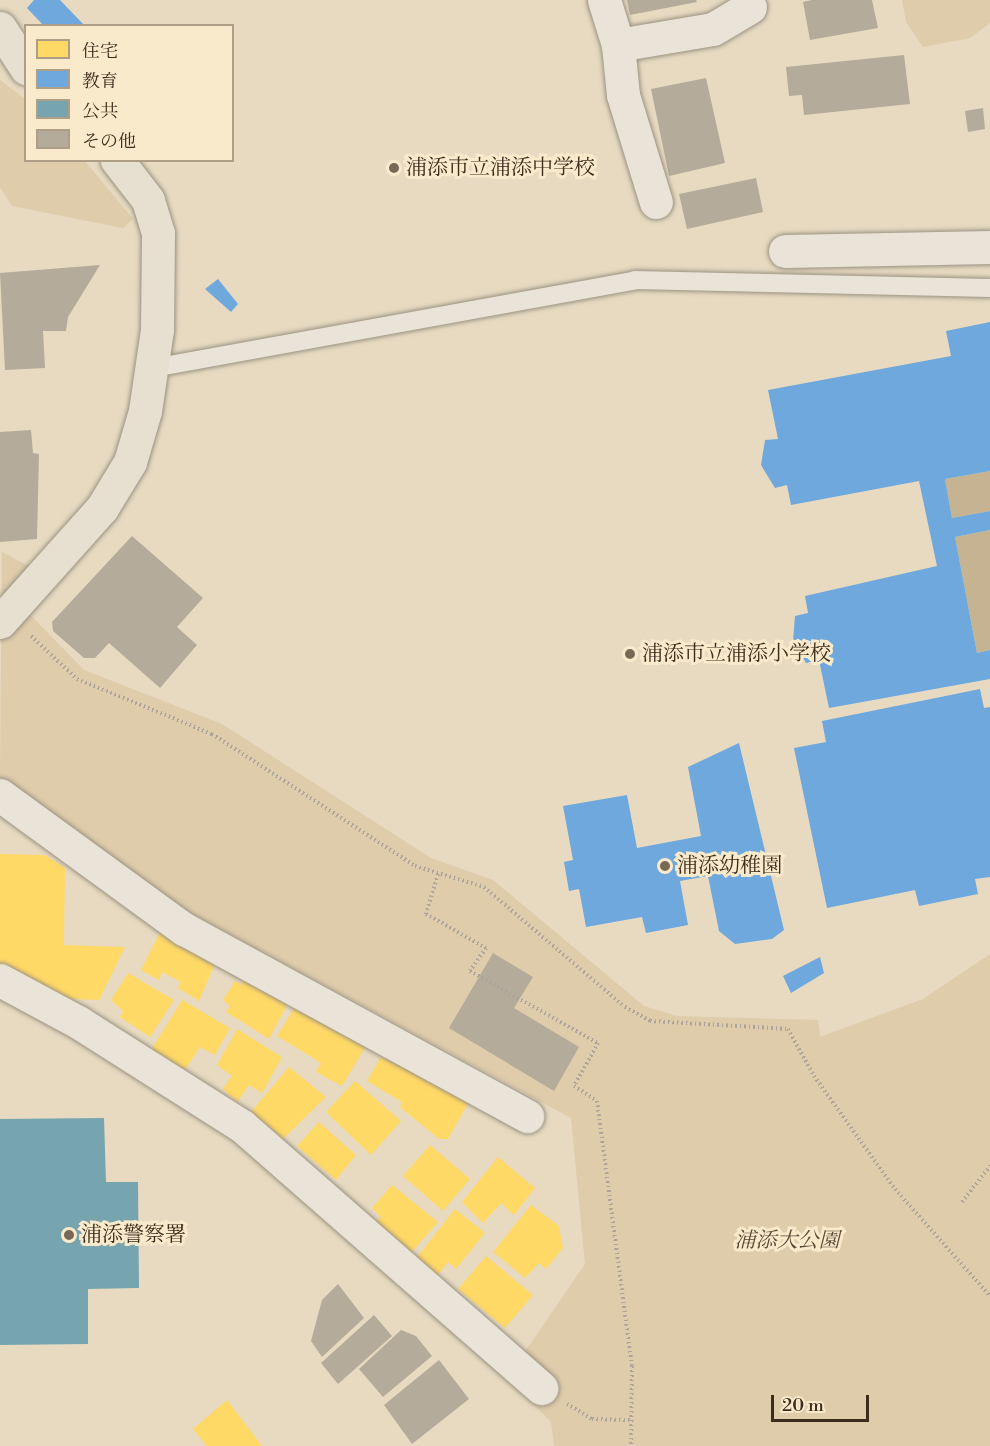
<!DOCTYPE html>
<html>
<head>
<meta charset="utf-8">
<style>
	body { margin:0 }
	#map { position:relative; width:990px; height:1446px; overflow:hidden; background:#e7dac1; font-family:"Libre Bodoni","Noto Serif JP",serif }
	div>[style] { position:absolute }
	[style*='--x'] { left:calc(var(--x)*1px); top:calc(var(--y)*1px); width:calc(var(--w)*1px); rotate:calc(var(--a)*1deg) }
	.green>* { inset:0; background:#deccaa }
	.water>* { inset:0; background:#c5b392 }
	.homes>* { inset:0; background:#ffd966 }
	.schools>* { inset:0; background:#6fa8dc }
	.public>* { inset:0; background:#76a5af }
	.building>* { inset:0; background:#b5ab9a }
	.path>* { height:4px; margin-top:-2px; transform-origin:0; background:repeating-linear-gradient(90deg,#aca49a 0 1.5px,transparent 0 4.5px) }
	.roads { filter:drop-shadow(0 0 2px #9b9282) drop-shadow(0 0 2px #9b9282) }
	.lane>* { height:18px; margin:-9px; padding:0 9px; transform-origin:9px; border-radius:9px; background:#eae3d7 }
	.street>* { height:33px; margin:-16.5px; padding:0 16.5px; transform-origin:16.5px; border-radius:16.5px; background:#eae3d7 }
	.primary>* { height:33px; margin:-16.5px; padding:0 16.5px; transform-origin:16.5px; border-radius:16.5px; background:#e7dfd0 }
	.dots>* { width:16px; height:16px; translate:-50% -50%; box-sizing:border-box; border:3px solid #faeacc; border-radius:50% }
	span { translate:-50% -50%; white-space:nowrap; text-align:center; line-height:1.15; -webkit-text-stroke:6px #faeacc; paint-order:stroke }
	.poi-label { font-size:21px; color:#3b2c1c }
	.left { translate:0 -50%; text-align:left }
	.park-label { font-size:21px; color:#5a4a35; font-style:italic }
	.legend { position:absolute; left:24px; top:24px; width:210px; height:138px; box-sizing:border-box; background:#faeacc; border:2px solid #ae9e86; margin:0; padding:8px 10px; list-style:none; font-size:18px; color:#3b2c1c }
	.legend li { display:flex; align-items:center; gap:12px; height:30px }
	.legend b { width:30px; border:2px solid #ae9e86 }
	.scale { position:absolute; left:771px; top:1395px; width:98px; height:27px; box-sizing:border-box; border:3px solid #3b2c1c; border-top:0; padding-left:8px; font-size:18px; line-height:21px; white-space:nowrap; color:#3b2c1c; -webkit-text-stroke:4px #faeacc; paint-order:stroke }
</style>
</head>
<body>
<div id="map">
	<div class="green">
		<div style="clip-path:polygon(902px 0,990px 0,990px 23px,970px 38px,923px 47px,906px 22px)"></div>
		<div style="clip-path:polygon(0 80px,25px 99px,26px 160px,85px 161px,133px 219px,123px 228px,12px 206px,0 187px)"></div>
		<div style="clip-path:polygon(2px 552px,36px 570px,12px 596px,84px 670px,222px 724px,431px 858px,493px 880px,644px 1006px,677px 1016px,818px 1020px,820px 1037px,923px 999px,990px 954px,990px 1446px,554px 1446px,551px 1422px,507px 1378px,585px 1264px,571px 1118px,163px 898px,0 778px)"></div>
	</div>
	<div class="water">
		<div style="clip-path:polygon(990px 471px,990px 511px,952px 518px,945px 479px)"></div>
		<div style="clip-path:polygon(990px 530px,990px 650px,977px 653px,955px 537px)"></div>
	</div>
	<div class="homes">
		<div style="clip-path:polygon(0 854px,45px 855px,65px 868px,64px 945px,125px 947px,99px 1000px,50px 998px,0 969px)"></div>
		<div style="clip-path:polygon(160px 932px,217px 959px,199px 1001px,178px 988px,181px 982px,162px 972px,159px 980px,141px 970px)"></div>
		<div style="clip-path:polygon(128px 973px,174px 1000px,150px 1037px,120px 1017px,123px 1011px,111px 1000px)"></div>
		<div style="clip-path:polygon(245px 978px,289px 1001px,269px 1039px,226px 1012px,230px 1006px,223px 1000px,235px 981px,241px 985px)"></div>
		<div style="clip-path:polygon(182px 1000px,230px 1028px,215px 1055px,200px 1047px,185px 1070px,148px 1055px)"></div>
		<div style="clip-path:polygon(296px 1005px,367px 1044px,342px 1086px,316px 1072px,321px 1063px,277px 1036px)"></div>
		<div style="clip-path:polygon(237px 1029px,282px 1057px,262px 1093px,249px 1085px,237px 1102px,223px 1089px,232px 1076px,217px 1065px)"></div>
		<div style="clip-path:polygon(381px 1057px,471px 1098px,448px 1139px,439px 1139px,400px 1107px,402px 1102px,367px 1081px)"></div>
		<div style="clip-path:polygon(289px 1067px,326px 1097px,283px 1139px,251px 1112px)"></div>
		<div style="clip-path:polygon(355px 1081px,401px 1121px,371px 1155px,326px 1112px)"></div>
		<div style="clip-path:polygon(319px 1122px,356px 1155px,336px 1180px,297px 1146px)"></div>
		<div style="clip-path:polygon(430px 1145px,470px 1179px,443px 1211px,403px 1176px)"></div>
		<div style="clip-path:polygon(498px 1157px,535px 1188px,514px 1215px,501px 1203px,483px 1223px,462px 1202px)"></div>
		<div style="clip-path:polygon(392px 1185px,438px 1222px,411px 1253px,375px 1223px,381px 1217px,372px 1208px)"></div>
		<div style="clip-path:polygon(531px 1205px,559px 1226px,563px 1248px,546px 1269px,539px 1263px,525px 1278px,493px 1252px)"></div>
		<div style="clip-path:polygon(455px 1209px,485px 1233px,456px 1269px,448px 1262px,434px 1280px,413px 1262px)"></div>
		<div style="clip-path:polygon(486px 1256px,533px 1295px,505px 1328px,458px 1289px)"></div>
		<div style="clip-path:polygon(227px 1400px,262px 1446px,207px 1446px,193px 1429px)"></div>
	</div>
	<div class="schools">
		<div style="clip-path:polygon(34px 0,60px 0,85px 26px,44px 26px,27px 8px)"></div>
		<div style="clip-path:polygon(218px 279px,238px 304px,231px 312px,205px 289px)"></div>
		<div style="clip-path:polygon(990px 322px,990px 471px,945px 479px,952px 518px,990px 511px,990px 530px,955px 537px,977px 653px,990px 650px,990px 679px,829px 708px,819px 660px,806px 663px,793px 641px,795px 616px,808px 613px,805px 596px,937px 566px,919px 481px,791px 505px,787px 485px,775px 488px,761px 465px,765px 440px,778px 439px,768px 390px,951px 356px,946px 331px)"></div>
		<div style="clip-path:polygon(980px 689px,984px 708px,990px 707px,990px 877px,975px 879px,978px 894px,919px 906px,915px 890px,827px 908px,794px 748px,826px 742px,822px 721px)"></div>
		<div style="clip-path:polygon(739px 743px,784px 930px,772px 939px,735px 944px,719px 931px,708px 876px,680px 881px,688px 925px,646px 933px,642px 917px,586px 927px,579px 889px,569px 891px,564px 862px,573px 860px,563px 806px,627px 795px,637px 848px,701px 836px,688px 767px)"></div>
		<div style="clip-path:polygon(820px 957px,824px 973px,791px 993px,783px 976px)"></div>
	</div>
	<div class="public">
		<div style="clip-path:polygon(104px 1118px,106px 1182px,138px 1182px,139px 1288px,88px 1289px,88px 1344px,0 1345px,0 1119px)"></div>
	</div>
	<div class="building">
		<div style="clip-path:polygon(627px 0,696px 0,697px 2px,630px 15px)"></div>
		<div style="clip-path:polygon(812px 0,872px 0,878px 28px,810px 40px,803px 2px)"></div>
		<div style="clip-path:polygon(904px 55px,910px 104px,804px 115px,802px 95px,789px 96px,786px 67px)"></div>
		<div style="clip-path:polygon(706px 78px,725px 163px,669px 176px,651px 89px)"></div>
		<div style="clip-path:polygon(983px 108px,985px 129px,968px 132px,965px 111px)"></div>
		<div style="clip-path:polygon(756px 178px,763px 212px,687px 229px,679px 194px)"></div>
		<div style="clip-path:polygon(100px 265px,68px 317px,66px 331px,43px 331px,45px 368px,5px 370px,0 273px)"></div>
		<div style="clip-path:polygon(31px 430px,33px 453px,39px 454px,37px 539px,0 542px,0 432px)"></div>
		<div style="clip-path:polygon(132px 536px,203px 598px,177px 627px,197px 645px,160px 688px,109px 643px,95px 658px,84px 658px,53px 631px,52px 622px)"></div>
		<div style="clip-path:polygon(493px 953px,533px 977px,514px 1008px,579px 1047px,554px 1091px,449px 1028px)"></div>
		<div style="clip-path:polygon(338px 1284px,364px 1318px,322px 1357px,311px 1341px,322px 1300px)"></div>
		<div style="clip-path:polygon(374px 1315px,392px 1336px,338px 1384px,321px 1363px)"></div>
		<div style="clip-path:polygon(401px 1330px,416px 1336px,432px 1356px,383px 1397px,359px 1369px)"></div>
		<div style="clip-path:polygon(439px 1360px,469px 1399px,412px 1444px,384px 1405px)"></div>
	</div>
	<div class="path">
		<div style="--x:31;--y:636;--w:63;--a:43.1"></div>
		<div style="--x:77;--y:679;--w:146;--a:22.2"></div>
		<div style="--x:212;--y:734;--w:242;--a:33"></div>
		<div style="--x:415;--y:866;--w:72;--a:16.9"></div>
		<div style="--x:484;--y:887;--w:185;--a:40.4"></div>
		<div style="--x:625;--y:1007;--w:29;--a:29"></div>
		<div style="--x:650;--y:1021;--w:138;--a:3.3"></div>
		<div style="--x:788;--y:1029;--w:54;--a:61"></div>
		<div style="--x:814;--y:1076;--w:139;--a:54.4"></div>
		<div style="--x:895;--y:1189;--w:143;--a:48.4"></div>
		<div style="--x:438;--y:874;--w:42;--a:106.7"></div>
		<div style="--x:426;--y:914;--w:69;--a:29.5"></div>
		<div style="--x:486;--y:948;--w:28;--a:125"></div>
		<div style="--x:470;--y:971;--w:147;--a:29.4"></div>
		<div style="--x:598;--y:1043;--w:49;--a:119.2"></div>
		<div style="--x:574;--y:1086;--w:27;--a:33"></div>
		<div style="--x:597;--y:1101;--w:267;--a:82.5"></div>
		<div style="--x:632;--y:1366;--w:80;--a:90.7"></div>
		<div style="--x:962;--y:1202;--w:46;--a:-52.1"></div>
		<div style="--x:567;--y:1404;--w:29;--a:31"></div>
		<div style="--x:592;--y:1419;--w:38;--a:2"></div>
	</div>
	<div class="roads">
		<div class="lane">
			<div style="--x:153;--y:368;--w:490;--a:-10.3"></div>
			<div style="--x:635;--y:280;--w:355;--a:1.3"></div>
		</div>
		<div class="street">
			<div style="--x:604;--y:0;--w:47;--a:72.7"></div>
			<div style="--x:618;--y:45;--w:50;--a:84.3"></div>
			<div style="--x:623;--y:95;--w:112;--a:72.9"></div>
			<div style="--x:618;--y:45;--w:96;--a:-9.6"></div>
			<div style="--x:713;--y:29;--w:43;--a:-30.7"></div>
			<div style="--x:785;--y:251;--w:205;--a:-1.1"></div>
			<div style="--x:0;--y:795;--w:228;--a:36.1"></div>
			<div style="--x:184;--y:929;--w:391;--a:28.6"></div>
			<div style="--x:0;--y:980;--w:89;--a:28.3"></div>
			<div style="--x:78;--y:1022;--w:194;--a:32.4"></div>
			<div style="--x:242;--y:1126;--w:398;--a:41.2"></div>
		</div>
		<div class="primary">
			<div style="--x:0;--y:28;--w:48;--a:57"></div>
			<div style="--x:0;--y:622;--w:153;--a:-48.2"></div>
			<div style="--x:102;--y:508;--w:54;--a:-58.7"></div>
			<div style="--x:130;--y:462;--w:53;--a:-73.6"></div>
			<div style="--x:145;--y:411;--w:82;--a:-81.6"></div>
			<div style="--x:157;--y:330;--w:97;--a:-89.4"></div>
			<div style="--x:158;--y:233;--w:34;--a:-107"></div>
			<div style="--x:148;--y:200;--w:51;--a:-127.8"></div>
		</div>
	</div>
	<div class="dots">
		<div style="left:394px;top:168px;background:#776956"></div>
		<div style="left:630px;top:654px;background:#776956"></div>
		<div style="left:665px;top:866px;background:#776956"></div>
		<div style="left:69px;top:1235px;background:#776956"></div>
	</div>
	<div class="poi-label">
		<span class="left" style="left:406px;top:168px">浦添市立浦添中学校</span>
		<span class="left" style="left:642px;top:654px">浦添市立浦添小学校</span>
		<span class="left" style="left:677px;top:866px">浦添幼稚園</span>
		<span class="left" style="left:81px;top:1235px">浦添警察署</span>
	</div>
	<div class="park-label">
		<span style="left:787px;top:1241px">浦添大公園</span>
	</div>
	<ul class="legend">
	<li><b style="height:16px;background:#ffd966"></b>住宅</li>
	<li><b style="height:16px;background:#6fa8dc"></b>教育</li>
	<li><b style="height:16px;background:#76a5af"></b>公共</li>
	<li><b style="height:16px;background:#b5ab9a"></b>その他</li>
	</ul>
	<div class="scale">20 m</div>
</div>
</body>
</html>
